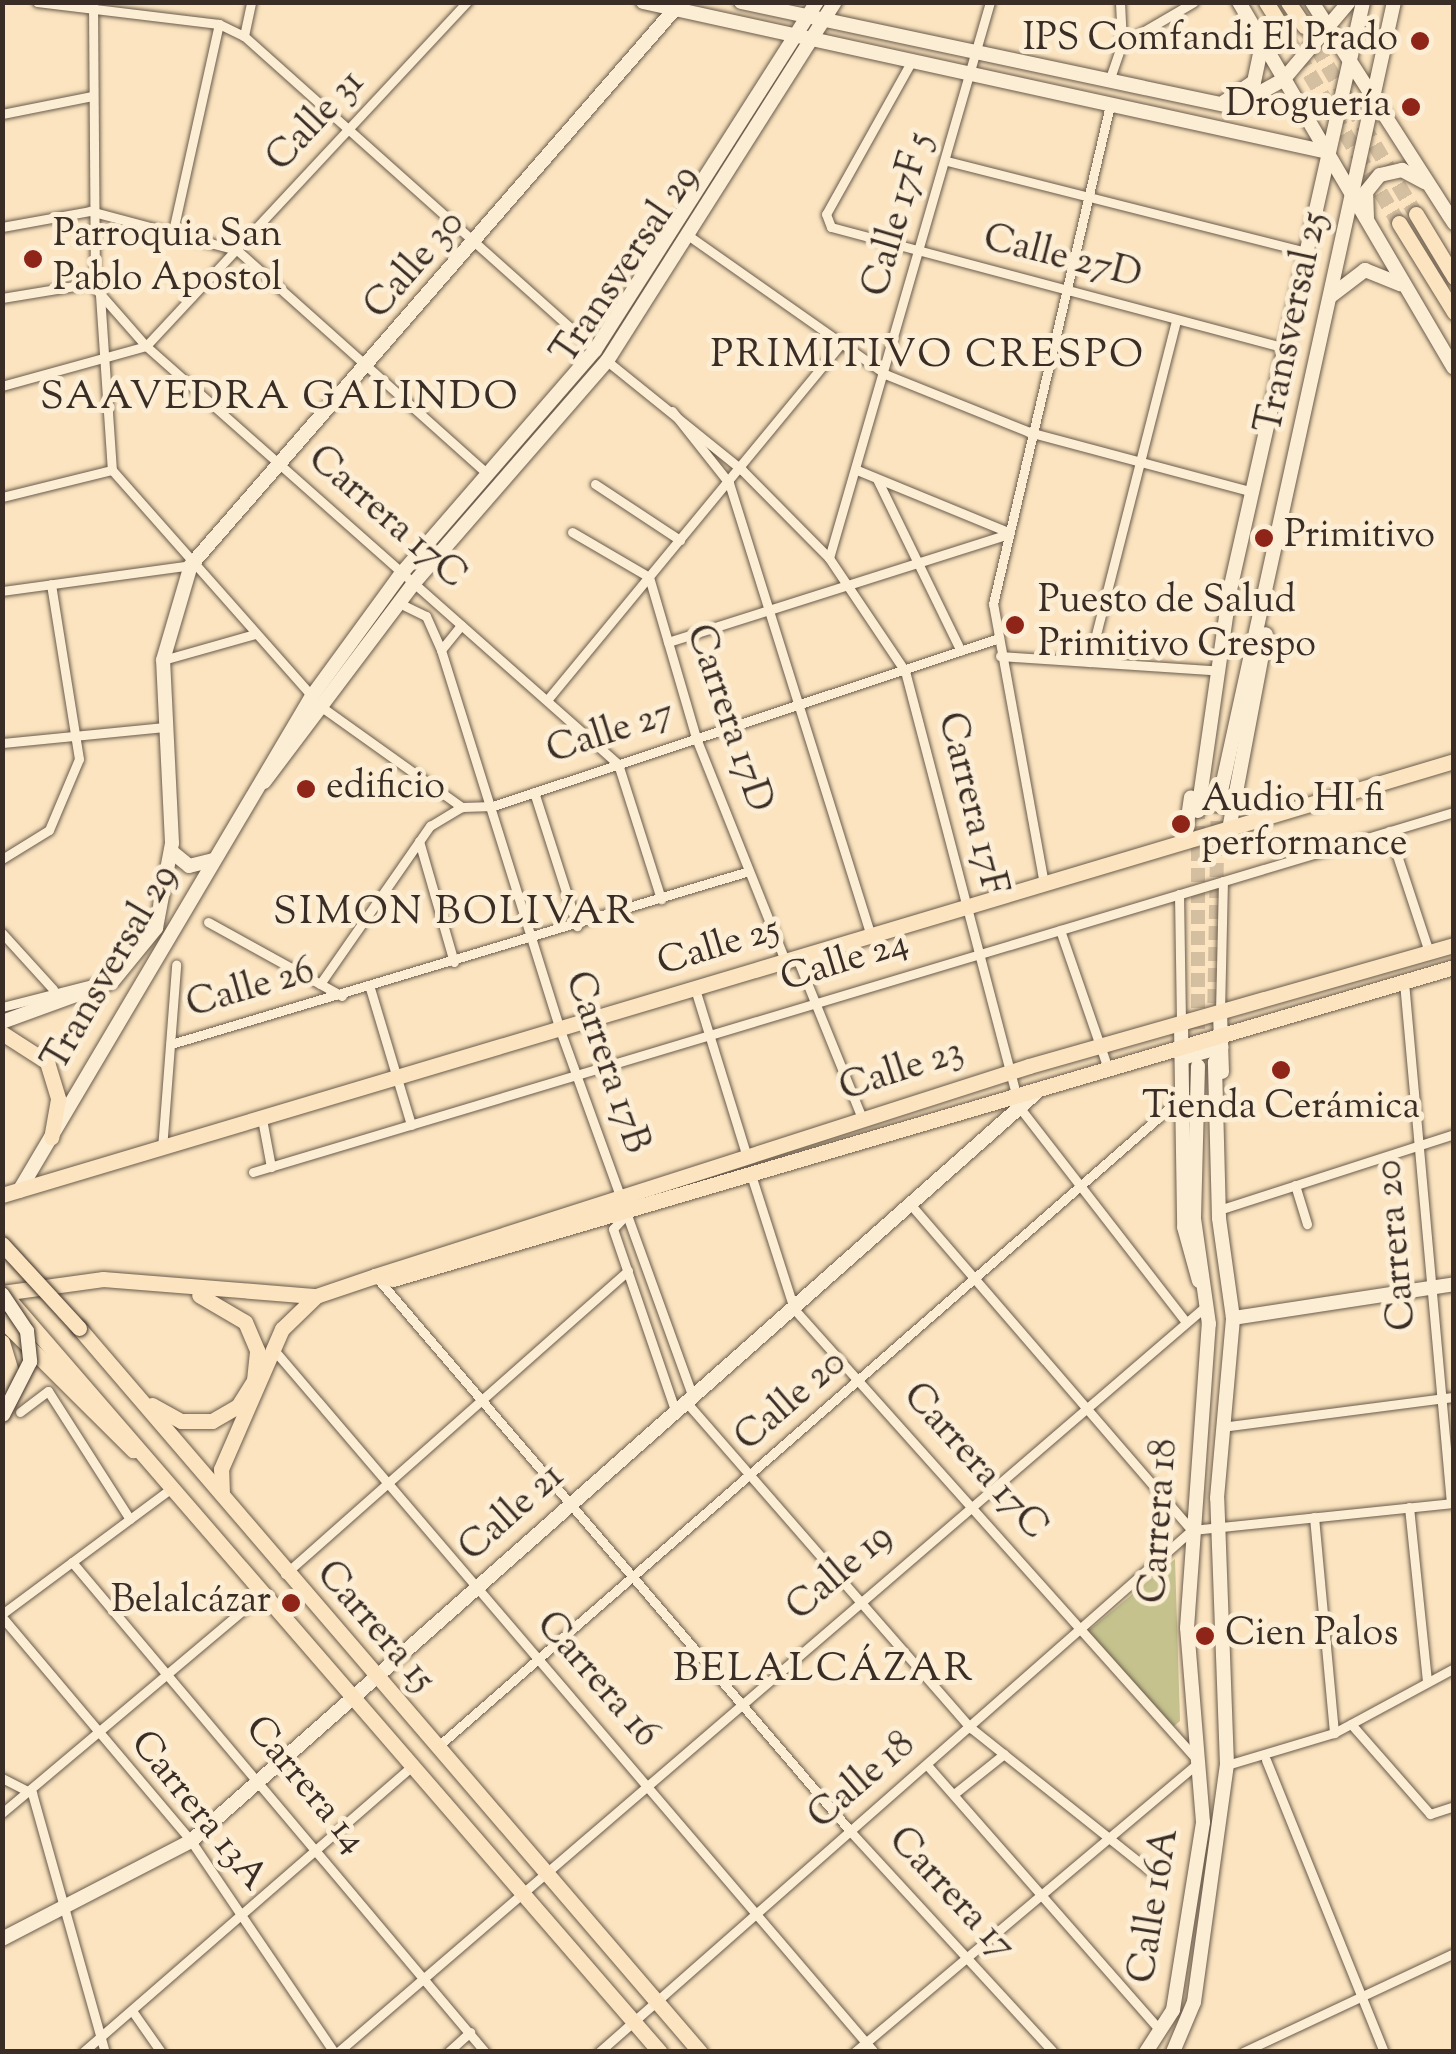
<!DOCTYPE html>
<html>
<head>
<meta charset="utf-8">
<style>
	body { margin:0 }
	#map { position:relative; width:1456px; height:2054px; overflow:hidden; background:#fbe4bf; font-family:"Sorts Mill Goudy",serif }
	div>[style] { position:absolute }
	[style*='--x'] { left:calc(var(--x)*1px); top:calc(var(--y)*1px); width:calc(var(--w)*1px); rotate:calc(var(--a)*1deg) }
	.green>* { inset:0; background:#c5c28e }
	.secondary-tunnel>* { height:14px; margin-top:-7px; transform-origin:0; background:repeating-linear-gradient(90deg,#d4bfa0 0 14px,transparent 0 21px) }
	.primary-tunnel>* { height:15px; margin-top:-7.5px; transform-origin:0; background:repeating-linear-gradient(90deg,#d4bfa0 0 15px,transparent 0 23px) }
	.roads { filter:drop-shadow(0 0 2px #6a5b4c) drop-shadow(0 0 2px #6a5b4c) }
	.street>* { height:9px; margin:-4.5px; padding:0 4.5px; transform-origin:4.5px; border-radius:4.5px; background:#fcedd5 }
	.secondary>* { height:14px; margin:-7px; padding:0 7px; transform-origin:7px; border-radius:7px; background:#fcedd5 }
	.primary>* { height:15px; margin:-7.5px; padding:0 7.5px; transform-origin:7.5px; border-radius:7.5px; background:#fbe4bf }
	.bridges { filter:drop-shadow(0 0 2px #3a2d25) drop-shadow(0 0 2px #3a2d25) }
	.secondary-bridge>* { height:14px; margin:-7px; padding:0 7px; transform-origin:7px; border-radius:7px; background:#fcedd5 }
	.primary-bridge>* { height:15px; margin:-7.5px; padding:0 7.5px; transform-origin:7.5px; border-radius:7.5px; background:#fbe4bf }
	.dots>* { width:28px; height:28px; translate:-50% -50%; box-sizing:border-box; border:5px solid #fcedd5; border-radius:50% }
	span { translate:-50% -50%; white-space:nowrap; text-align:center; line-height:1.15; -webkit-text-stroke:10px #fcedd5; paint-order:stroke }
	.poi-label { font-size:38px; color:#3a2d25 }
	.right { translate:-100% -50%; text-align:right }
	.left { translate:0 -50%; text-align:left }
	.street-label { font-size:38px; color:#3a2d25 }
	.neighbourhood-label { font-size:40px; color:#3a2d25; letter-spacing:2.5px }
	.frame { position:absolute; inset:0; border:5px solid #3a2d25; pointer-events:none }
</style>
</head>
<body>
<div id="map">
	<div class="green">
		<div style="clip-path:polygon(1175px 1559px,1180px 1721px,1173px 1727px,1088px 1631px)"></div>
	</div>
	<div class="secondary-tunnel">
		<div style="--x:1214;--y:1024;--w:219;--a:-89"></div>
		<div style="--x:1198;--y:1050;--w:239;--a:-90"></div>
	</div>
	<div class="primary-tunnel">
		<div style="--x:1304;--y:26;--w:219;--a:59.2"></div>
		<div style="--x:1286;--y:34;--w:220;--a:59.1"></div>
	</div>
	<div class="roads">
		<div class="street">
			<div style="--x:37;--y:2;--w:183;--a:6.9"></div>
			<div style="--x:219;--y:24;--w:28;--a:26"></div>
			<div style="--x:244;--y:36;--w:471;--a:41.8"></div>
			<div style="--x:93;--y:2;--w:286;--a:89.6"></div>
			<div style="--x:95;--y:288;--w:77;--a:48.7"></div>
			<div style="--x:146;--y:346;--w:630;--a:41.53"></div>
			<div style="--x:618;--y:764;--w:142;--a:72.3"></div>
			<div style="--x:1120;--y:2;--w:41;--a:87.2"></div>
			<div style="--x:244;--y:36;--w:35;--a:-78"></div>
			<div style="--x:910;--y:64;--w:172;--a:119.2"></div>
			<div style="--x:826;--y:214;--w:14;--a:69"></div>
			<div style="--x:831;--y:227;--w:472;--a:14.9"></div>
			<div style="--x:1109;--y:81;--w:39;--a:-71"></div>
			<div style="--x:1122;--y:44;--w:83;--a:-30.3"></div>
			<div style="--x:2;--y:114;--w:92;--a:-11.3"></div>
			<div style="--x:947;--y:161;--w:371;--a:14.2"></div>
			<div style="--x:2;--y:227;--w:89;--a:-10.3"></div>
			<div style="--x:90;--y:211;--w:152;--a:14.9"></div>
			<div style="--x:237;--y:250;--w:334;--a:41.8"></div>
			<div style="--x:173;--y:231;--w:212;--a:-77.5"></div>
			<div style="--x:689;--y:236;--w:240;--a:35.1"></div>
			<div style="--x:885;--y:374;--w:155;--a:21.9"></div>
			<div style="--x:1029;--y:432;--w:232;--a:15"></div>
			<div style="--x:100;--y:295;--w:175;--a:86.1"></div>
			<div style="--x:112;--y:470;--w:302;--a:48.5"></div>
			<div style="--x:2;--y:298;--w:92;--a:-9.4"></div>
			<div style="--x:607;--y:361;--w:174;--a:38.9"></div>
			<div style="--x:742;--y:470;--w:124;--a:45.3"></div>
			<div style="--x:829;--y:558;--w:136;--a:56.1"></div>
			<div style="--x:905;--y:671;--w:452;--a:75.3"></div>
			<div style="--x:1020;--y:1108;--w:271;--a:52.2"></div>
			<div style="--x:2;--y:386;--w:149;--a:-15.5"></div>
			<div style="--x:146;--y:346;--w:471;--a:-47"></div>
			<div style="--x:672;--y:411;--w:92;--a:51.6"></div>
			<div style="--x:729;--y:483;--w:475;--a:72.6"></div>
			<div style="--x:857;--y:470;--w:161;--a:22.3"></div>
			<div style="--x:877;--y:479;--w:191;--a:64"></div>
			<div style="--x:595;--y:484;--w:102;--a:33.4"></div>
			<div style="--x:2;--y:497;--w:113;--a:-13.8"></div>
			<div style="--x:572;--y:532;--w:89;--a:30.3"></div>
			<div style="--x:649;--y:577;--w:168;--a:73.7"></div>
			<div style="--x:696;--y:738;--w:240;--a:68.2"></div>
			<div style="--x:829;--y:558;--w:579;--a:-73.85"></div>
			<div style="--x:2;--y:591;--w:191;--a:-7.8"></div>
			<div style="--x:399;--y:603;--w:30;--a:26"></div>
			<div style="--x:426;--y:616;--w:37;--a:66"></div>
			<div style="--x:441;--y:650;--w:398;--a:72.6"></div>
			<div style="--x:560;--y:1030;--w:391;--a:70.1"></div>
			<div style="--x:668;--y:642;--w:354;--a:-17.6"></div>
			<div style="--x:441;--y:650;--w:32;--a:-51"></div>
			<div style="--x:1000;--y:656;--w:213;--a:3.8"></div>
			<div style="--x:163;--y:660;--w:96;--a:-15.8"></div>
			<div style="--x:1089;--y:662;--w:353;--a:-75.7"></div>
			<div style="--x:548;--y:699;--w:461;--a:-50.5"></div>
			<div style="--x:323;--y:708;--w:171;--a:35.5"></div>
			<div style="--x:2;--y:743;--w:164;--a:-5.6"></div>
			<div style="--x:534;--y:792;--w:141;--a:72.2"></div>
			<div style="--x:1389;--y:831;--w:127;--a:71.7"></div>
			<div style="--x:419;--y:841;--w:126;--a:73.9"></div>
			<div style="--x:2;--y:859;--w:55;--a:-31.7"></div>
			<div style="--x:49;--y:830;--w:77;--a:-67.1"></div>
			<div style="--x:79;--y:759;--w:177;--a:-99.1"></div>
			<div style="--x:1044;--y:884;--w:285;--a:-100.3"></div>
			<div style="--x:993;--y:604;--w:513;--a:-76.8"></div>
			<div style="--x:1179;--y:894;--w:131;--a:89.1"></div>
			<div style="--x:208;--y:922;--w:153;--a:28.9"></div>
			<div style="--x:1060;--y:930;--w:147;--a:70.9"></div>
			<div style="--x:2;--y:933;--w:76;--a:47.7"></div>
			<div style="--x:797;--y:958;--w:173;--a:67.9"></div>
			<div style="--x:1404;--y:982;--w:523;--a:84.85"></div>
			<div style="--x:320;--y:984;--w:193;--a:-55.2"></div>
			<div style="--x:430;--y:826;--w:37;--a:-31"></div>
			<div style="--x:462;--y:807;--w:31;--a:-2"></div>
			<div style="--x:493;--y:806;--w:530;--a:-18.37"></div>
			<div style="--x:370;--y:988;--w:143;--a:73.3"></div>
			<div style="--x:695;--y:989;--w:176;--a:72.8"></div>
			<div style="--x:2;--y:1007;--w:102;--a:-14.2"></div>
			<div style="--x:1220;--y:1012;--w:131;--a:-88.7"></div>
			<div style="--x:171;--y:1044;--w:603;--a:-16.66"></div>
			<div style="--x:262;--y:1119;--w:49;--a:79.4"></div>
			<div style="--x:162;--y:1149;--w:185;--a:-85.6"></div>
			<div style="--x:253;--y:1172;--w:1254;--a:-16.69"></div>
			<div style="--x:752;--y:1178;--w:138;--a:72.2"></div>
			<div style="--x:794;--y:1309;--w:608;--a:48.2"></div>
			<div style="--x:1199;--y:1762;--w:450;--a:139.9"></div>
			<div style="--x:1295;--y:1185;--w:41;--a:72.9"></div>
			<div style="--x:911;--y:1205;--w:430;--a:49.2"></div>
			<div style="--x:1225;--y:1208;--w:241;--a:-17.9"></div>
			<div style="--x:624;--y:1217;--w:16;--a:133"></div>
			<div style="--x:613;--y:1229;--w:194;--a:71.1"></div>
			<div style="--x:377;--y:1278;--w:729;--a:49.45"></div>
			<div style="--x:851;--y:1832;--w:299;--a:47.4"></div>
			<div style="--x:274;--y:1350;--w:923;--a:49.48"></div>
			<div style="--x:687;--y:1403;--w:432;--a:48.9"></div>
			<div style="--x:971;--y:1728;--w:241;--a:38.6"></div>
			<div style="--x:20;--y:1412;--w:35;--a:-37"></div>
			<div style="--x:48;--y:1391;--w:152;--a:57.4"></div>
			<div style="--x:1222;--y:1427;--w:234;--a:-7.4"></div>
			<div style="--x:1409;--y:1507;--w:176;--a:84.1"></div>
			<div style="--x:1314;--y:1517;--w:217;--a:84.7"></div>
			<div style="--x:72;--y:1562;--w:641;--a:49.87"></div>
			<div style="--x:285;--y:1574;--w:458;--a:-41.5"></div>
			<div style="--x:2;--y:1614;--w:213;--a:-36.6"></div>
			<div style="--x:2;--y:1617;--w:293;--a:49.8"></div>
			<div style="--x:191;--y:1841;--w:255;--a:55.9"></div>
			<div style="--x:1351;--y:1724;--w:120;--a:48.7"></div>
			<div style="--x:1430;--y:1814;--w:25;--a:-18"></div>
			<div style="--x:436;--y:1748;--w:990;--a:-41.11"></div>
			<div style="--x:1266;--y:1760;--w:315;--a:68"></div>
			<div style="--x:927;--y:1765;--w:354;--a:48.7"></div>
			<div style="--x:1227;--y:1765;--w:112;--a:-16.7"></div>
			<div style="--x:1334;--y:1733;--w:136;--a:-28.4"></div>
			<div style="--x:2;--y:1778;--w:34;--a:27"></div>
			<div style="--x:32;--y:1793;--w:269;--a:74.3"></div>
			<div style="--x:954;--y:1794;--w:64;--a:-38.7"></div>
			<div style="--x:2;--y:1813;--w:341;--a:-40.1"></div>
			<div style="--x:133;--y:2012;--w:49;--a:55"></div>
			<div style="--x:83;--y:2052;--w:437;--a:-41"></div>
			<div style="--x:338;--y:2052;--w:1146;--a:-40.68"></div>
			<div style="--x:448;--y:2052;--w:30;--a:-42"></div>
			<div style="--x:599;--y:2052;--w:790;--a:-41.36"></div>
			<div style="--x:1192;--y:1530;--w:263;--a:-5.9"></div>
			<div style="--x:1243;--y:2052;--w:233;--a:-25.1"></div>
		</div>
		<div class="secondary">
			<div style="--x:643;--y:2;--w:696;--a:12.36"></div>
			<div style="--x:741;--y:2;--w:504;--a:12.02"></div>
			<div style="--x:1234;--y:107;--w:56;--a:-28.9"></div>
			<div style="--x:1283;--y:80;--w:102;--a:-49.8"></div>
			<div style="--x:1239;--y:2;--w:424;--a:59.6"></div>
			<div style="--x:1312;--y:2;--w:263;--a:57.3"></div>
			<div style="--x:1224;--y:102;--w:36;--a:-34"></div>
			<div style="--x:1254;--y:82;--w:35;--a:-78"></div>
			<div style="--x:1367;--y:218;--w:26;--a:-92"></div>
			<div style="--x:1366;--y:192;--w:22;--a:-51"></div>
			<div style="--x:1380;--y:175;--w:23;--a:-13"></div>
			<div style="--x:1402;--y:170;--w:26;--a:28"></div>
			<div style="--x:1331;--y:296;--w:43;--a:-37.4"></div>
			<div style="--x:1365;--y:270;--w:38;--a:22"></div>
			<div style="--x:264;--y:782;--w:248;--a:-53"></div>
			<div style="--x:413;--y:584;--w:296;--a:-49"></div>
			<div style="--x:607;--y:361;--w:425;--a:-57.6"></div>
			<div style="--x:1218;--y:805;--w:822;--a:-77.64"></div>
			<div style="--x:1198;--y:811;--w:223;--a:-81.8"></div>
			<div style="--x:1230;--y:590;--w:603;--a:-77.25"></div>
			<div style="--x:1230;--y:824;--w:193;--a:-79.3"></div>
			<div style="--x:1185;--y:838;--w:41;--a:-81.7"></div>
			<div style="--x:172;--y:852;--w:22;--a:39"></div>
			<div style="--x:189;--y:866;--w:25;--a:-14"></div>
			<div style="--x:1220;--y:1012;--w:60;--a:88.1"></div>
			<div style="--x:2;--y:1022;--w:117;--a:-20"></div>
			<div style="--x:112;--y:982;--w:70;--a:-50.8"></div>
			<div style="--x:156;--y:928;--w:86;--a:-79.3"></div>
			<div style="--x:172;--y:843;--w:183;--a:-92.8"></div>
			<div style="--x:163;--y:660;--w:99;--a:-73.6"></div>
			<div style="--x:191;--y:565;--w:746;--a:-48.97"></div>
			<div style="--x:1181;--y:1025;--w:202;--a:89.1"></div>
			<div style="--x:1184;--y:1227;--w:56;--a:74.5"></div>
			<div style="--x:1182;--y:1058;--w:41;--a:-15.4"></div>
			<div style="--x:19;--y:1191;--w:575;--a:-59.38"></div>
			<div style="--x:312;--y:696;--w:151;--a:-53.9"></div>
			<div style="--x:401;--y:574;--w:296;--a:-49.1"></div>
			<div style="--x:595;--y:350;--w:413;--a:-57.5"></div>
			<div style="--x:1233;--y:1318;--w:224;--a:-8.7"></div>
			<div style="--x:2;--y:1939;--w:213;--a:-27.4"></div>
			<div style="--x:191;--y:1841;--w:1129;--a:-41.52"></div>
			<div style="--x:1146;--y:2052;--w:50;--a:-57.3"></div>
			<div style="--x:1173;--y:2010;--w:190;--a:-80.9"></div>
			<div style="--x:1203;--y:1822;--w:195;--a:-94.7"></div>
			<div style="--x:1187;--y:1628;--w:305;--a:-85.9"></div>
			<div style="--x:1209;--y:1324;--w:107;--a:-98.1"></div>
			<div style="--x:1194;--y:1218;--w:152;--a:-88.5"></div>
			<div style="--x:1173;--y:2052;--w:54;--a:-67.2"></div>
			<div style="--x:1194;--y:2002;--w:239;--a:-82.1"></div>
			<div style="--x:1227;--y:1765;--w:267;--a:-92.1"></div>
			<div style="--x:1217;--y:1498;--w:181;--a:-84.9"></div>
			<div style="--x:1233;--y:1318;--w:101;--a:-98"></div>
			<div style="--x:1219;--y:1218;--w:156;--a:-91.5"></div>
		</div>
		<div class="primary">
			<div style="--x:1266;--y:2;--w:38;--a:58"></div>
			<div style="--x:1288;--y:2;--w:29;--a:56"></div>
			<div style="--x:1416;--y:214;--w:74;--a:58.9"></div>
			<div style="--x:1399;--y:223;--w:105;--a:58.3"></div>
			<div style="--x:2;--y:1033;--w:54;--a:32.8"></div>
			<div style="--x:47;--y:1062;--w:39;--a:73"></div>
			<div style="--x:58;--y:1099;--w:39;--a:100"></div>
			<div style="--x:2;--y:1195;--w:1515;--a:-16.64"></div>
			<div style="--x:375;--y:1276;--w:687;--a:-17.8"></div>
			<div style="--x:1029;--y:1066;--w:442;--a:-15.9"></div>
			<div style="--x:2;--y:1293;--w:102;--a:-7.9"></div>
			<div style="--x:103;--y:1279;--w:214;--a:4.6"></div>
			<div style="--x:316;--y:1296;--w:62;--a:-18.7"></div>
			<div style="--x:375;--y:1276;--w:18;--a:9"></div>
			<div style="--x:393;--y:1279;--w:1106;--a:-16.39"></div>
			<div style="--x:12;--y:1303;--w:990;--a:49.14"></div>
			<div style="--x:2;--y:1320;--w:185;--a:44.8"></div>
			<div style="--x:79;--y:1328;--w:954;--a:49.38"></div>
			<div style="--x:2;--y:1342;--w:34;--a:73"></div>
			<div style="--x:12;--y:1374;--w:26;--a:106"></div>
			<div style="--x:152;--y:1405;--w:33;--a:29"></div>
			<div style="--x:181;--y:1421;--w:31;--a:0"></div>
			<div style="--x:212;--y:1421;--w:30;--a:-30"></div>
			<div style="--x:238;--y:1406;--w:31;--a:-58"></div>
			<div style="--x:254;--y:1380;--w:30;--a:-84"></div>
			<div style="--x:257;--y:1350;--w:30;--a:-113"></div>
			<div style="--x:245;--y:1322;--w:53;--a:-149.6"></div>
			<div style="--x:222;--y:1494;--w:25;--a:-92"></div>
			<div style="--x:221;--y:1469;--w:153;--a:-66.5"></div>
			<div style="--x:282;--y:1329;--w:47;--a:-44.1"></div>
		</div>
	</div>
	<div class="bridges">
		<div class="secondary-bridge">
			<div style="--x:2;--y:1294;--w:45;--a:56"></div>
			<div style="--x:27;--y:1331;--w:31;--a:84"></div>
			<div style="--x:30;--y:1362;--w:59;--a:117"></div>
		</div>
		<div class="primary-bridge">
			<div style="--x:2;--y:1244;--w:114;--a:47.5"></div>
		</div>
	</div>
	<div class="dots">
		<div style="left:1420px;top:41px;background:#8f2418"></div>
		<div style="left:1411px;top:107px;background:#8f2418"></div>
		<div style="left:33px;top:259px;background:#8f2418"></div>
		<div style="left:1264px;top:538px;background:#8f2418"></div>
		<div style="left:1015px;top:625px;background:#8f2418"></div>
		<div style="left:306px;top:789px;background:#8f2418"></div>
		<div style="left:1181px;top:824px;background:#8f2418"></div>
		<div style="left:1281px;top:1070px;background:#8f2418"></div>
		<div style="left:291px;top:1603px;background:#8f2418"></div>
		<div style="left:1205px;top:1636px;background:#8f2418"></div>
	</div>
	<div class="poi-label">
		<span class="right" style="left:1398px;top:41px">IPS Comfandi El Prado</span>
		<span class="right" style="left:1391px;top:107px">Droguería</span>
		<span class="left" style="left:53px;top:259px">Parroquia San<br>Pablo Apostol</span>
		<span class="left" style="left:1284px;top:538px">Primitivo</span>
		<span class="left" style="left:1038px;top:625px">Puesto de Salud<br>Primitivo Crespo</span>
		<span class="left" style="left:326px;top:789px">edificio</span>
		<span class="left" style="left:1201px;top:824px">Audio HI fi<br>performance</span>
		<span style="left:1281px;top:1109px">Tienda Cerámica</span>
		<span class="right" style="left:271px;top:1603px">Belalcázar</span>
		<span class="left" style="left:1225px;top:1636px">Cien Palos</span>
	</div>
	<div class="street-label">
		<span style="left:317px;top:122px;rotate:-47deg">Calle 31</span>
		<span style="left:900px;top:215px;rotate:-74deg">Calle 17F 5</span>
		<span style="left:1062px;top:259px;rotate:14deg">Calle 27D</span>
		<span style="left:416px;top:266px;rotate:-49deg">Calle 30</span>
		<span style="left:627px;top:266px;rotate:-56deg">Transversal 29</span>
		<span style="left:1294px;top:323px;rotate:-78deg">Transversal 25</span>
		<span style="left:386px;top:519px;rotate:41deg">Carrera 17C</span>
		<span style="left:727px;top:719px;rotate:71deg">Carrera 17D</span>
		<span style="left:611px;top:734px;rotate:-18deg">Calle 27</span>
		<span style="left:970px;top:804px;rotate:76deg">Carrera 17F</span>
		<span style="left:719px;top:948px;rotate:-17deg">Calle 25</span>
		<span style="left:845px;top:963px;rotate:-17deg">Calle 24</span>
		<span style="left:112px;top:969px;rotate:-60deg">Transversal 29</span>
		<span style="left:251px;top:990px;rotate:-16deg">Calle 26</span>
		<span style="left:605px;top:1063px;rotate:71deg">Carrera 17B</span>
		<span style="left:902px;top:1072px;rotate:-18deg">Calle 23</span>
		<span style="left:1398px;top:1245px;rotate:-95deg">Carrera 20</span>
		<span style="left:792px;top:1402px;rotate:-41deg">Calle 20</span>
		<span style="left:974px;top:1463px;rotate:48deg">Carrera 17C</span>
		<span style="left:513px;top:1514px;rotate:-42deg">Calle 21</span>
		<span style="left:1161px;top:1521px;rotate:-86deg">Carrera 18</span>
		<span style="left:841px;top:1574px;rotate:-41deg">Calle 19</span>
		<span style="left:374px;top:1628px;rotate:49deg">Carrera 15</span>
		<span style="left:596px;top:1681px;rotate:49deg">Carrera 16</span>
		<span style="left:863px;top:1782px;rotate:-41deg">Calle 18</span>
		<span style="left:304px;top:1786px;rotate:50deg">Carrera 14</span>
		<span style="left:197px;top:1812px;rotate:51deg">Carrera 13A</span>
		<span style="left:950px;top:1895px;rotate:47deg">Carrera 17</span>
		<span style="left:1156px;top:1906px;rotate:-81deg">Calle 16A</span>
	</div>
	<div class="neighbourhood-label">
		<span style="left:928px;top:357px">PRIMITIVO CRESPO</span>
		<span style="left:280px;top:399px">SAAVEDRA GALINDO</span>
		<span style="left:455px;top:914px">SIMON BOLIVAR</span>
		<span style="left:824px;top:1671px">BELALCÁZAR</span>
	</div>
	<div class="frame"></div>
</div>
</body>
</html>
